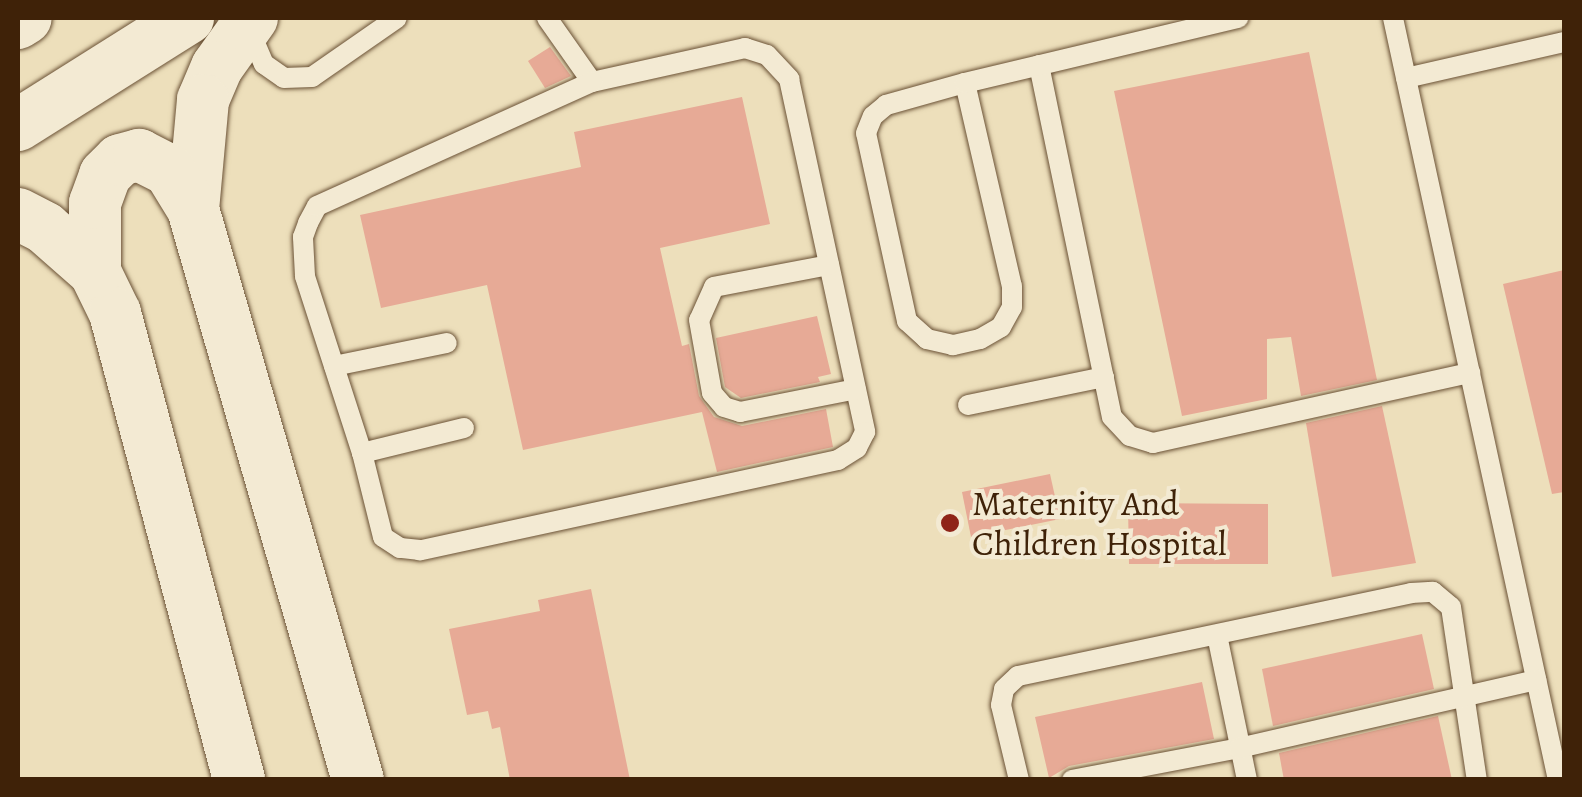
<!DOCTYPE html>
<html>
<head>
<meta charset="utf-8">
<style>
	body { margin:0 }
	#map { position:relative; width:1582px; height:797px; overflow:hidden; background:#eddfbb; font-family:Alegreya,serif }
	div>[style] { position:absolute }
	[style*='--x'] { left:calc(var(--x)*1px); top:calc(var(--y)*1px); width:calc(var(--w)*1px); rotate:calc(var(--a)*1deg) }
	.building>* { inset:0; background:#e7aa96 }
	.roads { filter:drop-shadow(0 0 2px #6a5135) drop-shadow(0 0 2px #6a5135) }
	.service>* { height:20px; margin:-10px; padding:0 10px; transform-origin:10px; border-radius:10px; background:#f3ead3 }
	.tertiary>* { height:52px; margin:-26px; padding:0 26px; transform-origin:26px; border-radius:26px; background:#f3ead3 }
	.dots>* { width:28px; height:28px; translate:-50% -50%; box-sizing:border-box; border:5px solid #f3ead3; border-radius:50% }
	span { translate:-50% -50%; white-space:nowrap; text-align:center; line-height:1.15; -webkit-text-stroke:8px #f3ead3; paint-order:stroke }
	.poi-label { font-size:35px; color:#3f2208 }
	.left { translate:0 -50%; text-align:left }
	.frame { position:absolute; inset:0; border:20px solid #3f2208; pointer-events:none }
</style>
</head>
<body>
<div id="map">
	<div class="building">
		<div style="clip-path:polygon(550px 47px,571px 76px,545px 88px,528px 61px)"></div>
		<div style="clip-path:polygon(1309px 52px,1377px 380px,1301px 396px,1291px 337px,1267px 339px,1267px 399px,1182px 416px,1114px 91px)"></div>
		<div style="clip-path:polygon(742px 97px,770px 224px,660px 248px,682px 346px,689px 344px,699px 396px,714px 417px,742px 426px,826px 409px,833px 447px,717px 472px,702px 412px,523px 450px,487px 285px,381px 308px,360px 215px,581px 167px,574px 132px)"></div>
		<div style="clip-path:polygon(1564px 270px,1564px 492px,1552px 494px,1503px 284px)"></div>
		<div style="clip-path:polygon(817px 316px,831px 374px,818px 377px,820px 382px,741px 398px,725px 387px,716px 338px)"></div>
		<div style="clip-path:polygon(1382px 406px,1416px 563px,1332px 577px,1306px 423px)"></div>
		<div style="clip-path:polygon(1050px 474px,1060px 519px,971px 537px,962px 492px)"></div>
		<div style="clip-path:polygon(1128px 503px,1268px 504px,1268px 564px,1129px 564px)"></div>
		<div style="clip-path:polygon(591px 589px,630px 780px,510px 780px,500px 727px,492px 729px,488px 711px,467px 715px,449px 629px,540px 611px,538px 600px)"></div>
		<div style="clip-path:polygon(1422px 634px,1434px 689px,1273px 726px,1262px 669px)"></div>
		<div style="clip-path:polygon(1202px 682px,1214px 739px,1069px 766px,1049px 778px,1035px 717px)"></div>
		<div style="clip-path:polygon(1438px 716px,1452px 780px,1284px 780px,1279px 753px)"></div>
	</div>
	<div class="roads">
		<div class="service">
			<div style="--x:547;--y:18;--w:78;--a:54.9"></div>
			<div style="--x:592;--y:82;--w:157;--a:-12.5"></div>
			<div style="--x:745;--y:48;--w:23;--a:18"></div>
			<div style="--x:767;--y:55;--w:33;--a:47"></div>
			<div style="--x:789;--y:79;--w:361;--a:77.8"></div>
			<div style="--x:865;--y:432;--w:18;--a:117"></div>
			<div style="--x:857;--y:448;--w:22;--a:148"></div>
			<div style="--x:838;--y:460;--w:428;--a:167.8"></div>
			<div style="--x:420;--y:550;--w:20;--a:-174"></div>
			<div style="--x:400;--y:548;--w:20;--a:-147"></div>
			<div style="--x:383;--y:537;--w:87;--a:-104"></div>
			<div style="--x:362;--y:453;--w:186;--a:-107.9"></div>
			<div style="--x:305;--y:276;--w:39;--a:-93"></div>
			<div style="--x:303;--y:237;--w:15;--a:-70"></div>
			<div style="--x:308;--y:223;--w:19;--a:-62"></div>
			<div style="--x:317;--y:206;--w:302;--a:-24.3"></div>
			<div style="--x:1393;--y:18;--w:780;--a:77.78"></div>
			<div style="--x:249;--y:29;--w:38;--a:67"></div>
			<div style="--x:264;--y:64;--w:24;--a:35"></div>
			<div style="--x:284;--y:78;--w:28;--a:-2"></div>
			<div style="--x:312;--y:77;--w:103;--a:-34.8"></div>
			<div style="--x:1039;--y:65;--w:359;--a:78.3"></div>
			<div style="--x:1112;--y:417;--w:26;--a:47"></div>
			<div style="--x:1130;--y:436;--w:24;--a:17"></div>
			<div style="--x:1153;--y:443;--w:325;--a:-12.5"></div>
			<div style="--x:1406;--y:78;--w:162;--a:-12.8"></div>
			<div style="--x:965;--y:83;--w:208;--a:77"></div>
			<div style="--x:1012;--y:286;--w:21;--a:90"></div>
			<div style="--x:1012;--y:307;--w:23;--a:119"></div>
			<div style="--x:1001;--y:327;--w:24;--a:150"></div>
			<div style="--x:980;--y:339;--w:28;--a:167"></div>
			<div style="--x:953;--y:345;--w:27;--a:-167"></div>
			<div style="--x:927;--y:339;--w:27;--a:-138"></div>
			<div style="--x:907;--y:321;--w:192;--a:-102.3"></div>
			<div style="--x:866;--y:133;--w:18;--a:-68"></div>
			<div style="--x:873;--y:116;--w:17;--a:-40"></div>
			<div style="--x:886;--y:105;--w:82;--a:-15.6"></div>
			<div style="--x:965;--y:83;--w:281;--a:-13.4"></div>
			<div style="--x:829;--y:265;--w:117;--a:169.2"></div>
			<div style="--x:714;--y:287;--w:36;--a:114"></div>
			<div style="--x:699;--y:320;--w:74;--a:79.9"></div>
			<div style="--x:712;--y:393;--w:18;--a:49"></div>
			<div style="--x:724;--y:407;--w:17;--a:17"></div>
			<div style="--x:740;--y:412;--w:118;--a:-11.2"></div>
			<div style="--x:334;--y:366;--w:115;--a:-11.5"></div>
			<div style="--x:968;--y:405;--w:139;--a:-11.6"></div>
			<div style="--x:362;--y:453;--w:105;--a:-13.8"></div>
			<div style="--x:1217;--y:635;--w:148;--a:78.3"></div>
			<div style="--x:1019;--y:780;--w:77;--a:-103.5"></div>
			<div style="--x:1001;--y:705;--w:16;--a:-79"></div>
			<div style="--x:1004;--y:689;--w:19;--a:-43"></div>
			<div style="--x:1018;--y:676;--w:402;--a:-11.9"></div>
			<div style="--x:1411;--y:593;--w:22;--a:-3"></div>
			<div style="--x:1433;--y:592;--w:23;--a:40"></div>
			<div style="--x:1451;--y:607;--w:175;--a:81.5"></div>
			<div style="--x:1072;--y:780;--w:170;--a:-10.8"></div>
			<div style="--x:1239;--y:748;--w:305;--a:-12.9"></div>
		</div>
		<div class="tertiary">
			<div style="--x:252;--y:18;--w:60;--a:125.5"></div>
			<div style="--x:217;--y:67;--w:36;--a:113"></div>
			<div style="--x:203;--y:100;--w:109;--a:95.2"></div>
			<div style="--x:193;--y:209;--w:594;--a:73.88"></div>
			<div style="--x:18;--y:23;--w:9;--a:-32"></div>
			<div style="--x:18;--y:125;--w:201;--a:-32.2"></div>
			<div style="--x:18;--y:214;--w:30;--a:27"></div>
			<div style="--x:45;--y:228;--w:67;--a:41.3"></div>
			<div style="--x:95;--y:272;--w:46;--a:64"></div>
			<div style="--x:115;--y:313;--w:483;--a:75.1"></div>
			<div style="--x:95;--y:272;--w:69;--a:-90"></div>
			<div style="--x:95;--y:203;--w:30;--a:-70"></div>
			<div style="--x:105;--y:175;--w:21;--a:-45"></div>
			<div style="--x:120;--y:160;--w:20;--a:-15"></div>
			<div style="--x:139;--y:155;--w:34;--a:27"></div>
			<div style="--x:169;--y:170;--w:46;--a:58.4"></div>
		</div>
	</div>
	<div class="dots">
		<div style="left:950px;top:523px;background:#8f2418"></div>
	</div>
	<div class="poi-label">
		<span class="left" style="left:972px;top:523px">Maternity And<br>Children Hospital</span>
	</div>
	<div class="frame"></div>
</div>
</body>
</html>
